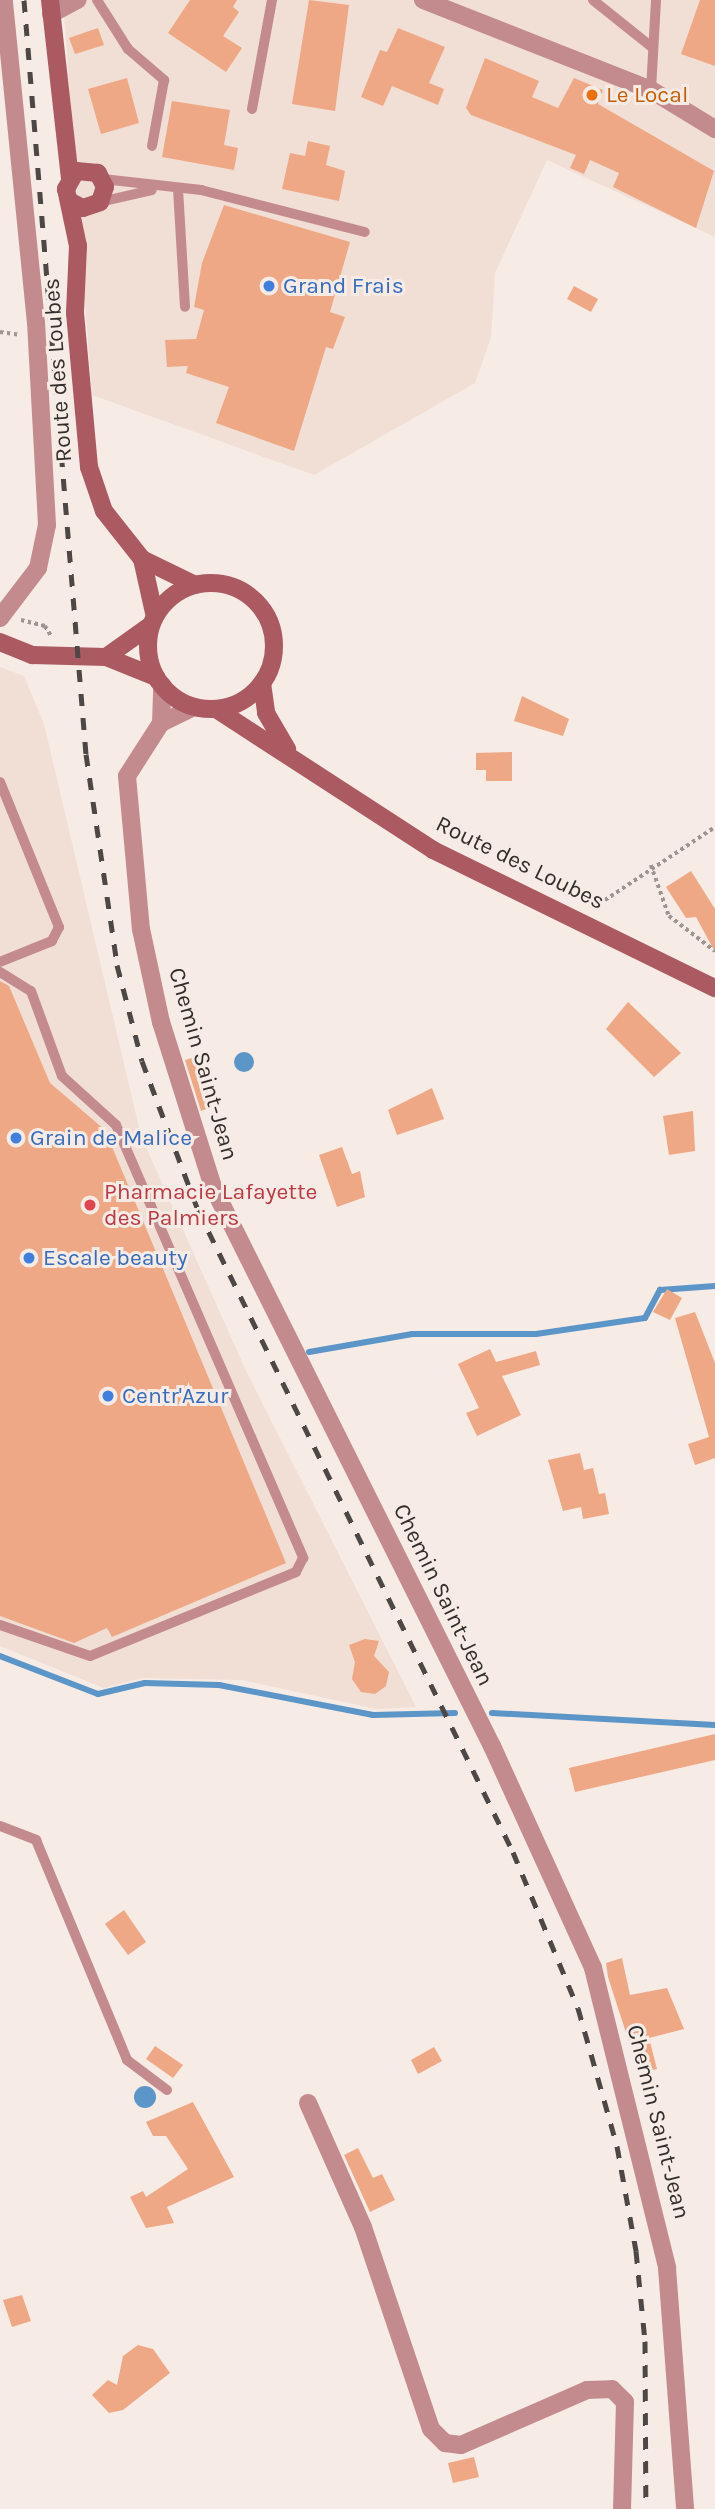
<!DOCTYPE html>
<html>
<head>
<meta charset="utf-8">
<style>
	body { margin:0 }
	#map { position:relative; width:715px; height:2509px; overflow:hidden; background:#f6ebe5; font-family:Karla,sans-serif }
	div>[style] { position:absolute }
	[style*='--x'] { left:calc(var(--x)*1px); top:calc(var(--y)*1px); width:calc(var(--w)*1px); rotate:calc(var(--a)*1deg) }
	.built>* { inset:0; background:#f1ded5 }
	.water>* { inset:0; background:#5c95c7 }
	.round { border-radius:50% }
	.stream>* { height:6px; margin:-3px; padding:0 3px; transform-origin:3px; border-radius:3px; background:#5c95c7 }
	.building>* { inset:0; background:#eea885 }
	.path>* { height:3.5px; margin-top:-1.75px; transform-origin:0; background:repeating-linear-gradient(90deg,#9d9591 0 3.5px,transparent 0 7px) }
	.lane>* { height:10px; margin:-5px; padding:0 5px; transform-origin:5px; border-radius:5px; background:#c48b8f }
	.street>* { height:18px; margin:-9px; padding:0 9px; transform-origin:9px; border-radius:9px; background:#c48b8f }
	.secondary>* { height:18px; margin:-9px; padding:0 9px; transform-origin:9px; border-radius:9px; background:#ab5a62 }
	.secondary>.ring { margin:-9px; padding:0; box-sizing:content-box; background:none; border:18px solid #ab5a62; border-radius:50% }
	.rail>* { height:5px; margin-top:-2.5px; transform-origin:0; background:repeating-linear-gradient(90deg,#4d4846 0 12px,transparent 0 24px) }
	.dots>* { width:19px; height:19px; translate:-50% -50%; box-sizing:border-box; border:4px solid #f6ebe5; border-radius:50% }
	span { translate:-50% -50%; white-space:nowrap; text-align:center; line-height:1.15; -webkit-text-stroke:6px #f6ebe5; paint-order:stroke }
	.food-label { font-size:23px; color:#c56008 }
	.left { translate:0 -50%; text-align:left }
	.shop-label { font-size:23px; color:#366cbe }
	.street-label { font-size:23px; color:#322e2c }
	.health-label { font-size:23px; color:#be3a42 }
</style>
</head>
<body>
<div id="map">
	<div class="built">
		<div style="clip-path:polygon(63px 0,715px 0,715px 237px,547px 160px,495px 273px,491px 337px,475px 383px,314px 475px,92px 395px)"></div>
		<div style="clip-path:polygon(0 667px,24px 676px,44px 724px,141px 1136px,247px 1373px,416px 1707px,376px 1709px,242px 1680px,142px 1678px,104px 1688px,0 1646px)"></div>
	</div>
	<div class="water">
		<div class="round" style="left:234px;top:1052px;width:20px;height:20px"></div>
		<div class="round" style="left:134px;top:2086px;width:22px;height:22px"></div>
	</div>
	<div class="stream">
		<div style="--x:309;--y:1352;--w:105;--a:-9.9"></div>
		<div style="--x:412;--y:1334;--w:124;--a:0"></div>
		<div style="--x:536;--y:1334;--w:110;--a:-8.4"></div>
		<div style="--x:645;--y:1318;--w:32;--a:-62"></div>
		<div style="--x:660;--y:1290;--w:55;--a:-4.2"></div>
		<div style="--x:0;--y:1656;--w:105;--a:21.2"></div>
		<div style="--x:98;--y:1694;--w:48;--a:-13.2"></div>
		<div style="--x:145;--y:1683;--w:74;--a:1.5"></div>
		<div style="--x:219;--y:1685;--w:157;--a:11"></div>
		<div style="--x:373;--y:1715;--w:82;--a:-1.4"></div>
		<div style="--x:492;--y:1713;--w:223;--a:3.1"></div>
	</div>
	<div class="building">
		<div style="clip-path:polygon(190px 0,237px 0,233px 7px,239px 12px,223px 36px,242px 48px,226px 72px,168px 33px)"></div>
		<div style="clip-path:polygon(309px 0,349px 5px,335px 111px,292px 104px)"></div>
		<div style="clip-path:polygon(700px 0,715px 0,715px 66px,681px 54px)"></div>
		<div style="clip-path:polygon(98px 28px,104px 45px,75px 54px,69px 38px)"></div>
		<div style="clip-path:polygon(398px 28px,445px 47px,429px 83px,444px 89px,438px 105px,392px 86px,383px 106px,361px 97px,380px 50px,387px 52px)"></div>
		<div style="clip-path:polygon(485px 58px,539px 81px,532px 97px,558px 108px,574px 78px,603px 90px,598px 104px,714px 171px,696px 228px,613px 187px,619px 173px,590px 160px,584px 174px,570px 168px,576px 155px,471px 115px,466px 108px)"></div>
		<div style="clip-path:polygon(127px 78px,139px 123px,101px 134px,88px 89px)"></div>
		<div style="clip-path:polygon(172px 101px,230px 110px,224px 145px,238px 148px,234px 170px,162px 157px)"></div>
		<div style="clip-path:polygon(308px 141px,330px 146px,326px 165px,345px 171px,339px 201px,282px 189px,290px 153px,305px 156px)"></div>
		<div style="clip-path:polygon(224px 205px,350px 242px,330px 312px,345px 317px,333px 349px,326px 347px,294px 451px,216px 423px,229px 387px,186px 373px,188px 366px,167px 367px,165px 340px,196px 339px,204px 310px,194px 307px,202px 263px)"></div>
		<div style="clip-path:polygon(574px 286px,598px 299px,591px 312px,567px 299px)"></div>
		<div style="clip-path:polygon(522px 696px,569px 719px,563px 736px,514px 721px)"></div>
		<div style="clip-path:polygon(512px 752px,512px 781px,486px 781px,486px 770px,476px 770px,476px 753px)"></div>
		<div style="clip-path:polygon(691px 871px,715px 909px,715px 952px,696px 917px,686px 918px,666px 887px)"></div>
		<div style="clip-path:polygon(0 981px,9px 986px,50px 1083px,105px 1130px,286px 1563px,112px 1637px,107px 1628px,74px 1643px,0 1616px)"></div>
		<div style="clip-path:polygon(628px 1002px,681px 1053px,654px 1077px,606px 1029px)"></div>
		<div style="clip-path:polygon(202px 1055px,220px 1104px,201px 1111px,185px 1060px)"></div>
		<div style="clip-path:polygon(432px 1088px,444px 1119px,397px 1135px,388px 1110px)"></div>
		<div style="clip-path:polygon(693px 1111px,695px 1151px,669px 1155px,663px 1116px)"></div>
		<div style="clip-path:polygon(342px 1147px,352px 1174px,360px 1171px,365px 1197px,337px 1207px,319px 1155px)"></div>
		<div style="clip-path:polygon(667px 1289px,682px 1298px,670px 1320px,653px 1312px)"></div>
		<div style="clip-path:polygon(695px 1312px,715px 1363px,715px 1458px,695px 1465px,688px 1444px,709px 1437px,675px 1318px)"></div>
		<div style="clip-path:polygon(490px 1349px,496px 1362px,536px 1351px,540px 1365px,502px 1376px,521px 1415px,477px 1436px,466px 1413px,479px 1408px,458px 1364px)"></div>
		<div style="clip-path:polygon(580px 1453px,584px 1470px,593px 1468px,599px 1494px,605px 1493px,609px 1514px,583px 1519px,581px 1507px,563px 1511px,548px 1460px)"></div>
		<div style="clip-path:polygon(365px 1639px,379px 1641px,374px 1656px,389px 1672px,386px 1686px,375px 1694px,361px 1692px,352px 1679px,355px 1662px,349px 1645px)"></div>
		<div style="clip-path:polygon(715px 1734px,715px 1760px,575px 1792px,569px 1768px)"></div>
		<div style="clip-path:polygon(124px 1910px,146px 1942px,128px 1955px,105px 1924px)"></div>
		<div style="clip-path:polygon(622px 1958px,630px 1995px,667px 1988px,684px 2029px,649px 2038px,657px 2069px,639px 2073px,608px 1977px,606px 1963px)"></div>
		<div style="clip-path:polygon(155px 2046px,183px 2065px,173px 2078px,146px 2059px)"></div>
		<div style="clip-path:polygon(434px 2047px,442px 2061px,418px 2074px,411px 2060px)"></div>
		<div style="clip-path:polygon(193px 2102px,234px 2177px,167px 2207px,174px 2223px,146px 2228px,130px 2197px,143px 2191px,146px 2197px,188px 2169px,166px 2136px,153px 2136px,146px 2122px)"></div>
		<div style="clip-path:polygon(358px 2148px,373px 2178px,382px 2174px,395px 2200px,370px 2212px,344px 2155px)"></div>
		<div style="clip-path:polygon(22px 2295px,31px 2321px,12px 2327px,3px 2300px)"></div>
		<div style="clip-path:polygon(138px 2345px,153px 2349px,170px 2373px,123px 2410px,109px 2413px,92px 2395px,108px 2380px,117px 2385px,123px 2356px)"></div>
		<div style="clip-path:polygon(474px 2457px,479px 2477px,453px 2483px,448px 2463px)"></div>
	</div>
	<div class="path">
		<div style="--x:0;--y:332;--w:21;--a:8"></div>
		<div style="--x:21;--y:620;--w:25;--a:14"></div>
		<div style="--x:45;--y:626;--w:13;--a:58"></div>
		<div style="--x:651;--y:865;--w:54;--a:70.6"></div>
		<div style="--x:669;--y:916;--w:58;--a:37.3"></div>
		<div style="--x:593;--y:908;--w:146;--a:-33.6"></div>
	</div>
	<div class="lane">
		<div style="--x:97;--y:0;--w:58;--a:57.7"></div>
		<div style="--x:128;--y:49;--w:48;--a:40.7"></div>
		<div style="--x:164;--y:80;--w:67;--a:100.3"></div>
		<div style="--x:593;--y:0;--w:77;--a:38.7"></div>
		<div style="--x:651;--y:90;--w:90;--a:-86.8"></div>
		<div style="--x:252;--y:109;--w:111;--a:-79.6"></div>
		<div style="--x:103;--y:179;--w:99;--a:6.4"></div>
		<div style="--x:201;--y:190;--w:169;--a:14.4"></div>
		<div style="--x:178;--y:189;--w:118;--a:86.6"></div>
		<div style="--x:100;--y:202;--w:53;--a:-13"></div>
		<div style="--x:0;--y:782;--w:157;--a:67.9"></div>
		<div style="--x:59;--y:927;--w:16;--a:117"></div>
		<div style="--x:52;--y:941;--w:56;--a:158"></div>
		<div style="--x:0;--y:972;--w:36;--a:32"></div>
		<div style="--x:31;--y:991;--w:90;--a:70"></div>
		<div style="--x:62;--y:1076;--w:73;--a:42.2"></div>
		<div style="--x:116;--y:1125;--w:472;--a:66.6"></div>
		<div style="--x:303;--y:1558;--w:16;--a:117"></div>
		<div style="--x:296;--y:1572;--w:222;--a:157.8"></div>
		<div style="--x:90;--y:1656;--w:95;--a:-161"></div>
		<div style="--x:0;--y:1826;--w:39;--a:21"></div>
		<div style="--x:36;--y:1840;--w:238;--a:67.5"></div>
		<div style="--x:127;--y:2060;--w:50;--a:36.9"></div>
	</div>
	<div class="street">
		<div style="--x:423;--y:0;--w:245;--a:21.5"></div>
		<div style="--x:651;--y:90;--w:75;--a:31.4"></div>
		<div style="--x:51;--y:14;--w:30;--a:-28"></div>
		<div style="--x:0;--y:618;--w:63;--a:-52.8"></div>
		<div style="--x:38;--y:568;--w:44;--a:-78.2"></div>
		<div style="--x:47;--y:525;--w:202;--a:-93.1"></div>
		<div style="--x:36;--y:323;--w:325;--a:-95.7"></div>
		<div style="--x:194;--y:707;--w:37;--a:154"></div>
		<div style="--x:161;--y:723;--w:63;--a:122.7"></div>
		<div style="--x:127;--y:776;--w:154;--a:84.8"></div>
		<div style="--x:141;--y:929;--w:95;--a:77.9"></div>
		<div style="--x:161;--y:1022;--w:173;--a:72.5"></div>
		<div style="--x:213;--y:1187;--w:625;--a:63.48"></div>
		<div style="--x:492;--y:1746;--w:244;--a:65.5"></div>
		<div style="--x:593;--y:1968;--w:309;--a:76.1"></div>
		<div style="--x:667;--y:2268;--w:242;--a:85.7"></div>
		<div style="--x:161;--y:723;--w:38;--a:-88"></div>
		<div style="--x:308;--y:2103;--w:136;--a:66.1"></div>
		<div style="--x:363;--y:2227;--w:213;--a:71.4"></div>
		<div style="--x:431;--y:2429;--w:20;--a:45"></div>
		<div style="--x:445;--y:2443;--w:16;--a:7"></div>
		<div style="--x:461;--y:2445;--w:137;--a:-23.6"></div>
		<div style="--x:587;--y:2390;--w:25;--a:-2"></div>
		<div style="--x:612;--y:2389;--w:18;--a:45"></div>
		<div style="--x:625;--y:2402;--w:107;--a:91.6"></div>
	</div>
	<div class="secondary">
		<div style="--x:50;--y:0;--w:178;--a:83.6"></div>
		<div style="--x:71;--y:202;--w:13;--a:27"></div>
		<div style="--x:83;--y:208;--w:18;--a:-19"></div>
		<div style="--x:100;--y:202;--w:16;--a:-72"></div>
		<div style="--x:105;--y:187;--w:16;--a:-117"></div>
		<div style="--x:98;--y:173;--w:22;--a:-175"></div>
		<div style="--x:76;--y:171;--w:21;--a:119"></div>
		<div style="--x:66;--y:189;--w:58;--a:78.1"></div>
		<div style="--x:78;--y:246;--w:67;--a:92.6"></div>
		<div style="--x:75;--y:313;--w:155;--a:84.8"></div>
		<div style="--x:89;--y:467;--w:46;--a:71.2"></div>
		<div style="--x:104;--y:511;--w:61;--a:51.6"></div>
		<div style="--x:142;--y:559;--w:59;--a:26.1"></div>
		<div style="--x:142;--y:559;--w:59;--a:77.4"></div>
		<div class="ring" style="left:148px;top:583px;width:108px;height:108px"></div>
		<div style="--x:0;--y:642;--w:35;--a:22"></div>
		<div style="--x:32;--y:655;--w:74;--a:1.5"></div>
		<div style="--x:106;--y:657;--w:54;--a:21.8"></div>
		<div style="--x:106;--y:657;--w:55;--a:-35.4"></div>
		<div style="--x:262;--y:683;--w:30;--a:82"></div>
		<div style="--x:266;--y:713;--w:42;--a:59.7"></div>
		<div style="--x:216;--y:709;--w:259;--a:33"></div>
		<div style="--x:433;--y:850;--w:314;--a:26.1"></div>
	</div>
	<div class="rail">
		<div style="--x:24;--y:0;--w:757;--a:85.3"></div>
		<div style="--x:86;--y:754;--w:213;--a:81.6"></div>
		<div style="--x:117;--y:965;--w:99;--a:75.4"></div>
		<div style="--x:142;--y:1061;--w:159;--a:69.4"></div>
		<div style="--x:198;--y:1210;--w:715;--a:63.86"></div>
		<div style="--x:513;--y:1852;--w:169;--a:67.4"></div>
		<div style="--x:578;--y:2008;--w:143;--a:74.2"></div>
		<div style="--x:617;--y:2146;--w:107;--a:79.7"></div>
		<div style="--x:636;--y:2251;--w:90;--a:84.3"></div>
		<div style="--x:645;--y:2341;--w:168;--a:89.7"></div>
	</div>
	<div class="dots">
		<div style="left:592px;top:95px;background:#e8710a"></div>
		<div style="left:269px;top:286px;background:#3f7fe0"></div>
		<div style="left:16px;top:1138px;background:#3f7fe0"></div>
		<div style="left:90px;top:1205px;background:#e0444e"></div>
		<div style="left:29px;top:1258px;background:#3f7fe0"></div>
		<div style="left:108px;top:1396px;background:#3f7fe0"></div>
	</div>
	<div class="food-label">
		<span class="left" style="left:606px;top:95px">Le Local</span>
	</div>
	<div class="shop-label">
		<span class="left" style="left:283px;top:286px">Grand Frais</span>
		<span class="left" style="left:30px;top:1138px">Grain de Malice</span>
		<span class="left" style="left:43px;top:1258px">Escale beauty</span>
		<span class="left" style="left:122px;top:1396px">Centr'Azur</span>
	</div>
	<div class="street-label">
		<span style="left:58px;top:370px;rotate:-94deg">Route des Loubes</span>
		<span style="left:520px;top:863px;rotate:26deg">Route des Loubes</span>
		<span style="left:203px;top:1064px;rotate:74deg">Chemin Saint-Jean</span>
		<span style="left:443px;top:1595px;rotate:64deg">Chemin Saint-Jean</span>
		<span style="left:658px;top:2122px;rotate:76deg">Chemin Saint-Jean</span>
	</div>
	<div class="health-label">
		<span class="left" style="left:104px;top:1205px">Pharmacie Lafayette<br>des Palmiers</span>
	</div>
</div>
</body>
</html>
